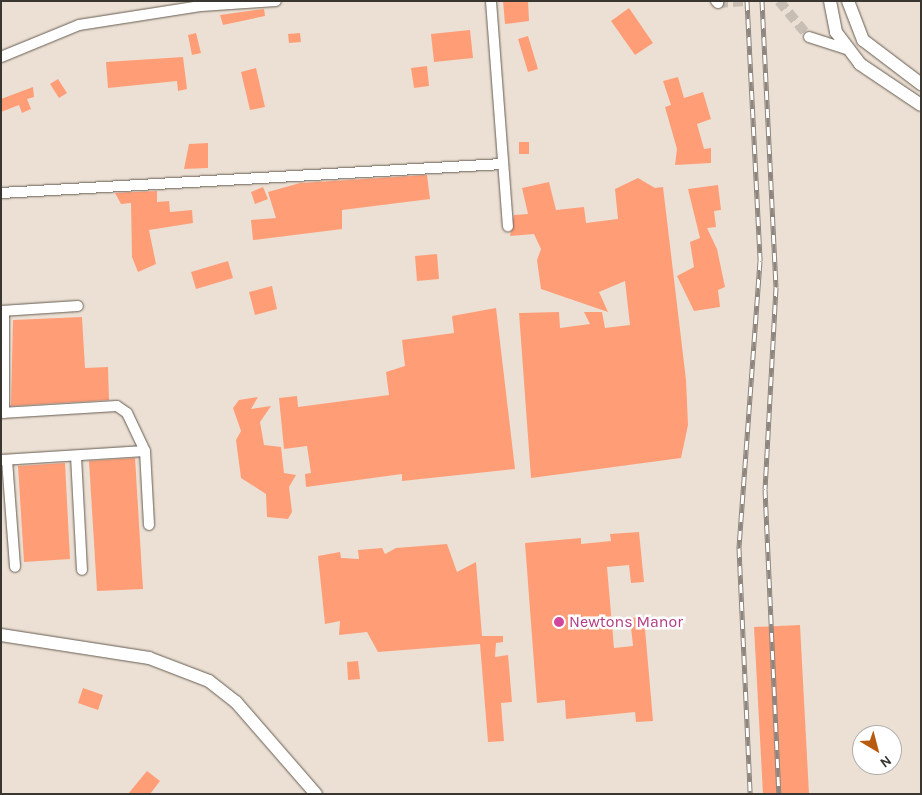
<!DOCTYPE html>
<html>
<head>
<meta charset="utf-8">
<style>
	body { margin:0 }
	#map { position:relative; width:922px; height:795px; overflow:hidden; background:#ece0d4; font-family:Karla,sans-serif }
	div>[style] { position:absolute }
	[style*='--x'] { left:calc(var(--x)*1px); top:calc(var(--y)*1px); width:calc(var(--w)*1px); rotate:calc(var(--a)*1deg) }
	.building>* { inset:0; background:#ff9d77 }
	.minor-tunnel>* { height:10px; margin-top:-5px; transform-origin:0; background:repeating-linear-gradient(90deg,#c8beb3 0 10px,transparent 0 15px) }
	.roads { filter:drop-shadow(0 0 1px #665c51) drop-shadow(0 0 1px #665c51) }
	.minor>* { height:10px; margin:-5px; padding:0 5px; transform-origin:5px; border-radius:5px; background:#fff }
	.tertiary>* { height:12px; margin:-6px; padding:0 6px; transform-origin:6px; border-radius:6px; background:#fff }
	.rail>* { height:5px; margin-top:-2.5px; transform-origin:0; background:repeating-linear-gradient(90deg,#fff 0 9px,#8e867e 0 18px); box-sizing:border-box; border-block:1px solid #8e867e }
	.dots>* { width:14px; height:14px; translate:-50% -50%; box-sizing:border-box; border:2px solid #fff; border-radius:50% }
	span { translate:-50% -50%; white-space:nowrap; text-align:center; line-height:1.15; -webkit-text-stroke:5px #fff; paint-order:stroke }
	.hotel-label { font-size:16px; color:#b23c85 }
	.left { translate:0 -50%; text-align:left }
	.frame { position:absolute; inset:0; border:2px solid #393530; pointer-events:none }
	.north { position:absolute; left:852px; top:725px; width:50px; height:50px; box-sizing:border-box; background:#fff; border:1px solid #b0aeac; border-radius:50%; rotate:143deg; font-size:14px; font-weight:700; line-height:20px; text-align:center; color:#393530 }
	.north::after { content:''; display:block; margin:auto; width:18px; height:22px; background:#b95b0f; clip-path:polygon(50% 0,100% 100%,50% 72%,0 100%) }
</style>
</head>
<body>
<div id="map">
	<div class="building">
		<div style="clip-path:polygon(503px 1px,528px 1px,529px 21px,505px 24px)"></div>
		<div style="clip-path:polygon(629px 8px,653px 43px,635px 55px,611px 21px)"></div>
		<div style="clip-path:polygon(264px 9px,265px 16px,223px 25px,220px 15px)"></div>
		<div style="clip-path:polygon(470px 30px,473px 58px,434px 62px,431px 34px)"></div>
		<div style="clip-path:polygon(196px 33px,201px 53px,192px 55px,188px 35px)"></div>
		<div style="clip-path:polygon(300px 33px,301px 42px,289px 43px,288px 34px)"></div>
		<div style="clip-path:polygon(528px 36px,538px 69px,528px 72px,518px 39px)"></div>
		<div style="clip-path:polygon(183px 57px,187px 89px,178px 91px,177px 81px,108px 88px,106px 62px)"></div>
		<div style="clip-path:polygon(427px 66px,429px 86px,414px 88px,411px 68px)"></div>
		<div style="clip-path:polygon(256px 68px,265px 107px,250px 110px,241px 72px)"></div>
		<div style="clip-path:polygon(678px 77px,684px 98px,703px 92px,711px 119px,697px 124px,704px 149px,711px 148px,711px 163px,675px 165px,677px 149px,665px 107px,671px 105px,663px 81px)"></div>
		<div style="clip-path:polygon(58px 79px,67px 93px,59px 98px,50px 84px)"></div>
		<div style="clip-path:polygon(33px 87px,34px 97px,27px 99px,31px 109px,22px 113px,19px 105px,1px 112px,1px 99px)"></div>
		<div style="clip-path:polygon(519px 142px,529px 142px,529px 154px,519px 154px)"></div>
		<div style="clip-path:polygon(208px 143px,208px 168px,184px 169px,189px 144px)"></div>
		<div style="clip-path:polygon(427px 175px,430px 199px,342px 210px,342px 229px,253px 240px,251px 220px,276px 218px,268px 192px,300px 183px)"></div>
		<div style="clip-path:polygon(638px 178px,655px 188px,663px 187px,686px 380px,688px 425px,681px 458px,531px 478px,519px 313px,559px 312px,560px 328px,590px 324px,584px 312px,602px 312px,605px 328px,630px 325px,625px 281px,599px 292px,608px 312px,541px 289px,537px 260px,541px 249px,534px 234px,510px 236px,514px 215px,528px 214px,522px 188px,549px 182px,556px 210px,584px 207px,586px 223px,618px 219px,615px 189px)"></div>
		<div style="clip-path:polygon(718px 185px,721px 210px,714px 211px,716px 227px,707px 228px,717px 249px,725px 287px,718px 290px,720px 307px,694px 311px,677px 276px,694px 267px,690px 242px,700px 238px,688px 189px)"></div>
		<div style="clip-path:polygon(263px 187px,268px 199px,255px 204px,251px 192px)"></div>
		<div style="clip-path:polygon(157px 191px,157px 202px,169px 201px,170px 212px,192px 210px,193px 223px,149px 230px,156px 264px,138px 272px,132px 257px,131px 203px,121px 204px,115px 193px)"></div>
		<div style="clip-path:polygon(437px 254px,439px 279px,417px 281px,415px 256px)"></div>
		<div style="clip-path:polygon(228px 261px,233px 278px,196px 289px,191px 272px)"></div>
		<div style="clip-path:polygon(272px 286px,277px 309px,255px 315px,249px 292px)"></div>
		<div style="clip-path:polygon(496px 308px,515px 469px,402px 481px,402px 474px,306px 487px,305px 474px,311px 473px,307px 446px,284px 449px,279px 398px,297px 396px,298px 407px,389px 395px,386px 372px,405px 366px,402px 340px,454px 333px,452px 316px)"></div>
		<div style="clip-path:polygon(82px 317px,85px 368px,108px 367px,109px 400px,11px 406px,13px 320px)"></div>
		<div style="clip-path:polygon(258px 397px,251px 409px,271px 406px,260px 422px,264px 445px,281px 447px,284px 473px,296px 475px,289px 487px,292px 512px,288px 519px,267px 517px,266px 494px,241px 478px,236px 440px,241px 431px,233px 408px,239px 400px)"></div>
		<div style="clip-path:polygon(135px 458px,143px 589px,97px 591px,89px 461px)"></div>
		<div style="clip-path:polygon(65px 463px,70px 559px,24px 562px,18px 466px)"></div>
		<div style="clip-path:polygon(639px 532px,644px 582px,631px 583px,629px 565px,607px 567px,614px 648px,633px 646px,630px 618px,644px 617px,653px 721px,636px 722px,635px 712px,566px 719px,565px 700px,537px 703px,525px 543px,581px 538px,581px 544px,611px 541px,610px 534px)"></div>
		<div style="clip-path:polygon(447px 544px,457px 572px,476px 562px,482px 636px,503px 636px,503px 642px,496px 643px,495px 657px,508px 655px,512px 702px,501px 703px,504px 741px,488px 742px,480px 644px,378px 652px,367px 632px,339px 635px,340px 621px,325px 624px,318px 556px,340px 552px,341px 558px,359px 559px,358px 550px,382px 548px,385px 554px,396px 548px)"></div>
		<div style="clip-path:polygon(800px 625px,809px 794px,763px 794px,754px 627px)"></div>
		<div style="clip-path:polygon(358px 661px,360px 679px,348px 680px,347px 662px)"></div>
		<div style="clip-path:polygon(83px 688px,103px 695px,98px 710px,78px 703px)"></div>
		<div style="clip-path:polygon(147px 771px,160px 781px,150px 794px,128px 794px)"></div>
	</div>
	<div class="minor-tunnel">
		<div style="--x:779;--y:1;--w:47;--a:50.2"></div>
		<div style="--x:718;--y:3;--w:28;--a:-4"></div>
	</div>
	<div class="roads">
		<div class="minor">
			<div style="--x:491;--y:1;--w:226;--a:85.7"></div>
			<div style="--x:716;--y:1;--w:3;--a:45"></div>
			<div style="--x:809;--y:37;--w:40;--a:18"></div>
			<div style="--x:1;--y:57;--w:84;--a:-22.3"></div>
			<div style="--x:79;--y:25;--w:123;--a:-8.9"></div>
			<div style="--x:201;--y:6;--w:75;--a:-3.8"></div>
			<div style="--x:1;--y:193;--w:503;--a:-3.31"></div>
			<div style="--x:1;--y:311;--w:77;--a:-3.7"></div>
			<div style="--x:4;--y:311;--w:102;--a:90"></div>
			<div style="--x:1;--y:413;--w:116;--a:-3.5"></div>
			<div style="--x:117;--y:406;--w:12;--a:35"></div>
			<div style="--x:127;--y:413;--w:42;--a:64.7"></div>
			<div style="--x:145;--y:451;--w:74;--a:86.9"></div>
			<div style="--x:76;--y:456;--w:114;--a:87"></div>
			<div style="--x:1;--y:460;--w:144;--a:-3.6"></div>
			<div style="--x:7;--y:460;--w:107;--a:85.7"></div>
		</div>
		<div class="tertiary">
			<div style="--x:830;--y:1;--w:32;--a:79"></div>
			<div style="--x:836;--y:32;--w:40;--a:53"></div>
			<div style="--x:860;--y:64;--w:73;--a:33.9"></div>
			<div style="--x:848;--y:1;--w:42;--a:69"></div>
			<div style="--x:863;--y:40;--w:73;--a:37.2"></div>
			<div style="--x:1;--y:635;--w:150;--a:8.8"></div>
			<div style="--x:149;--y:658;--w:64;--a:21"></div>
			<div style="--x:209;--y:681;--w:34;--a:38"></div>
			<div style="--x:236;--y:702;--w:122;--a:49"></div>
		</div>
	</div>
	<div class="rail">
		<div style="--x:747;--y:1;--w:260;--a:87.1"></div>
		<div style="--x:760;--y:261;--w:288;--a:94.2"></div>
		<div style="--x:739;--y:548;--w:246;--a:87.4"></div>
		<div style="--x:762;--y:1;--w:286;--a:87.2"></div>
		<div style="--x:776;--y:287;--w:202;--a:93.1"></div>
		<div style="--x:765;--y:489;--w:305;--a:87.4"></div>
	</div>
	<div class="dots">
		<div style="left:559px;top:622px;background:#d1479c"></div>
	</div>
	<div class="hotel-label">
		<span class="left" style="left:569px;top:622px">Newtons Manor</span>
	</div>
	<div class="frame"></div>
	<div class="north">N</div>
</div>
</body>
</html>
